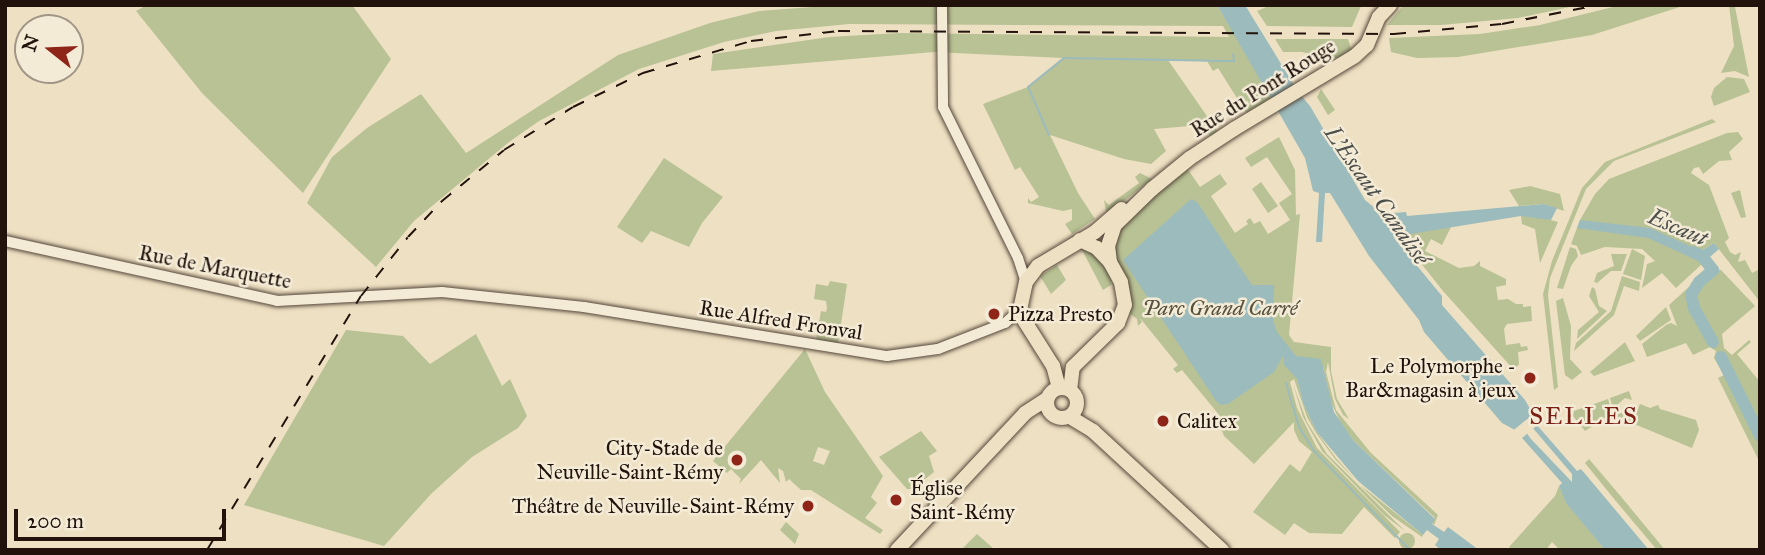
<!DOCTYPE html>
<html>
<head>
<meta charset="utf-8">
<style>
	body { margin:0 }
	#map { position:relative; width:1765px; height:555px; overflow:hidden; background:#eee0c2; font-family:"IM FELL Great Primer",serif }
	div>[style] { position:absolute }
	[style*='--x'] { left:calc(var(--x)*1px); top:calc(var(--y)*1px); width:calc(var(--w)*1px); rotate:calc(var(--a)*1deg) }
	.green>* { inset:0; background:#b8c294 }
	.round { border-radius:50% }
	.water>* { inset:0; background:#9cbbbc }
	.pier>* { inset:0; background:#eee0c2 }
	.stream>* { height:2px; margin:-1px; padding:0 1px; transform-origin:1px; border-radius:1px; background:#9cbbbc }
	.river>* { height:12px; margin:-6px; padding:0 6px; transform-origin:6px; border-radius:6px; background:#9cbbbc }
	.roads { filter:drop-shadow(0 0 2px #54463a) drop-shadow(0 0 2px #54463a) }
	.minor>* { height:10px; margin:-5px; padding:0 5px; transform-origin:5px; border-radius:5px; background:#f4ebd7 }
	.major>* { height:14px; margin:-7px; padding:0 7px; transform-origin:7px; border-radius:7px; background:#eee0c2 }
	.major>.ring { margin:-7px; padding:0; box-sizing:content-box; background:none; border:14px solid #eee0c2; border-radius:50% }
	.rail>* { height:2px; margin-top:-1px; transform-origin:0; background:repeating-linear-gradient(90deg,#21130c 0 12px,transparent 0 24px) }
	.dots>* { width:19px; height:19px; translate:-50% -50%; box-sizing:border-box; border:4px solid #f4ebd7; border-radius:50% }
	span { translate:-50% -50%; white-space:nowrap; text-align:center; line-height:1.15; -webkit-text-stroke:5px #f4ebd7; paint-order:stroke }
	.street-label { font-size:21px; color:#21130c }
	.park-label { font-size:21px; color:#56503c; font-style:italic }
	.poi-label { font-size:21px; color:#21130c }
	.left { translate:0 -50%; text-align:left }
	.right { translate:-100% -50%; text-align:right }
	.water-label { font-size:23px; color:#4c4e4a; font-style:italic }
	.quarter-label { font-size:24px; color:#7a1f14; letter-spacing:2px }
	.frame { position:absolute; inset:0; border:7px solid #21130c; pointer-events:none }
	.north { position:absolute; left:14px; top:14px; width:70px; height:70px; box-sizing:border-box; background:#f4ebd7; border:2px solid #a09586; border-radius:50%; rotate:288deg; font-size:19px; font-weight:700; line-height:28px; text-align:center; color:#21130c }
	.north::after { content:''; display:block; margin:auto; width:24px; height:32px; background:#8f2418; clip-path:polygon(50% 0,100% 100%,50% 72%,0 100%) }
	.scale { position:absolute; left:14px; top:509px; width:212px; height:32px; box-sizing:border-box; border:4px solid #21130c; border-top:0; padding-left:9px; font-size:21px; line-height:24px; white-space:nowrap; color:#21130c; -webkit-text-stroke:5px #f4ebd7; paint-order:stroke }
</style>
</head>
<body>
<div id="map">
	<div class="green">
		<div style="clip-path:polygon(147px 5px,352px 5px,391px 59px,303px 193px,202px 93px,136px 11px)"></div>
		<div style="clip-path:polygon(1217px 5px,1272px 98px,1247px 114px,1218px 68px,1213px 71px,1207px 61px,1168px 60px,1218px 132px,1211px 137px,1202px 125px,1154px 129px,1166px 151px,1151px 164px,1124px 159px,1050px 135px,1078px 193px,1095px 219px,1072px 234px,1065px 224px,1072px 220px,1072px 209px,1063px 211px,1028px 203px,1028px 198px,1031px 202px,1039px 197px,1020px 167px,1015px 170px,983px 104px,1028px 87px,1063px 58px,934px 52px,711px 71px,713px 54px,829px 37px,900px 33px,1229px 37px,1223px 26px,849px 24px,776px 31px,724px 42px,639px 69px,539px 121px,509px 142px,414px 221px,376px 267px,307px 203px,332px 157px,367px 128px,421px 94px,466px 153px,618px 55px,710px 23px,759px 11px,826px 6px)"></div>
		<div style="clip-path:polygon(1271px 5px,1360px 5px,1361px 6px,1352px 27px,1267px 26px,1257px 11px)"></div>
		<div style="clip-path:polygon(1413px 5px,1579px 5px,1518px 18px,1441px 25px,1387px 25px,1402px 7px)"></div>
		<div style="clip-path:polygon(1621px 5px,1686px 5px,1592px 35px,1458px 57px,1417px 58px,1391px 52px,1389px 38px,1480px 34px,1540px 25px)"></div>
		<div style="clip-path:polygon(1729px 5px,1735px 7px,1749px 77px,1735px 71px,1721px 73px,1734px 46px)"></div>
		<div style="clip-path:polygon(1275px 39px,1348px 39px,1351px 49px,1338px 58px,1327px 58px,1302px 52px,1283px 52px)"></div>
		<div style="clip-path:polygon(1727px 77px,1744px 79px,1750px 92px,1714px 106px,1711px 97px,1714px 88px)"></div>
		<div style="clip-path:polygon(1321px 89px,1335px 110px,1328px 115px,1317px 97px)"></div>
		<div style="clip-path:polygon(1712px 119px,1716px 122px,1614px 161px,1586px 189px,1550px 278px,1548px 295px,1558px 387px,1554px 390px,1543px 294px,1552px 261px,1582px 188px,1605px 162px)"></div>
		<div style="clip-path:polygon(1738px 132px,1743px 139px,1729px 152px,1732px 160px,1719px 161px,1703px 174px,1699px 167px,1694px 168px,1691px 173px,1709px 185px,1729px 238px,1725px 242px,1730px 252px,1735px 255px,1741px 252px,1738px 262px,1745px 260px,1752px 273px,1760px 269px,1760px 302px,1714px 243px,1701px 251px,1703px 263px,1676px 288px,1662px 273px,1642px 288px,1647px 264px,1655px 261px,1642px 249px,1605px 247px,1581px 255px,1577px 246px,1571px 244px,1580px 220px,1595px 194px,1609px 179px,1727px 133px)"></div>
		<div style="clip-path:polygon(1279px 137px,1295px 170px,1296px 215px,1300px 214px,1289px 335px,1294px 342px,1331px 347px,1331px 371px,1337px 399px,1349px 419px,1343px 415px,1335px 399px,1328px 362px,1326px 372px,1336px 410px,1371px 453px,1438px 515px,1434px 525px,1432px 523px,1435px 518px,1353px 440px,1341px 424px,1331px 402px,1323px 367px,1297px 379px,1303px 403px,1316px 431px,1336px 458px,1359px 484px,1423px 535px,1422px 537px,1392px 516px,1367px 492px,1335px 459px,1316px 433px,1307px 417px,1294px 379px,1290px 382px,1297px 408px,1317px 448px,1400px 532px,1395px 538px,1364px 507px,1342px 534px,1309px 533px,1294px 523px,1285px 535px,1253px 512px,1290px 464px,1300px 472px,1312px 452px,1299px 441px,1294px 430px,1294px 422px,1254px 464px,1224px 436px,1220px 426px,1225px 422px,1182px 370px,1177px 373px,1173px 369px,1178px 365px,1140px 318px,1142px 322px,1138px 326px,1137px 319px,1129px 313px,1115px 263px,1114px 247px,1120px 228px,1133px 213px,1187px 168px,1200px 187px,1220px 174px,1227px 184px,1211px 196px,1235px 233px,1248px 224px,1246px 221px,1250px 218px,1254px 224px,1260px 221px,1268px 234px,1290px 220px,1279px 203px,1292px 194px,1267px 157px,1251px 167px,1245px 158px)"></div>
		<div style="clip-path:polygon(664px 158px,723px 197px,702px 223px,689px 247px,651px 231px,642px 243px,617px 227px)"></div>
		<div style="clip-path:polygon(1140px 173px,1152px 179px,1111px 211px,1106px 211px,1104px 200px,1109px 205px,1139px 183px,1135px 177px)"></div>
		<div style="clip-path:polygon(1261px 182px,1278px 206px,1268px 213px,1252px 189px)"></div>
		<div style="clip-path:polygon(1530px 186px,1560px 194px,1564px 211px,1544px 204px,1519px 206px,1509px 190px)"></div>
		<div style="clip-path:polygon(1740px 190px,1746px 217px,1741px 218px,1731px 193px)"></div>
		<div style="clip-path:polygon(1533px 215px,1558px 222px,1540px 263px,1535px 229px,1522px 224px,1521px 216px)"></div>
		<div style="clip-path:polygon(1451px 227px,1442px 245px,1431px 239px,1425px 251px,1459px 268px,1474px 266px,1480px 261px,1480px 266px,1506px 279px,1506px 285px,1496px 287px,1498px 300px,1508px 299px,1516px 304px,1523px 304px,1523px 307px,1531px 306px,1532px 321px,1507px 324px,1504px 329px,1506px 345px,1520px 343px,1521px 347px,1527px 346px,1528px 350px,1518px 352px,1519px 364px,1514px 370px,1443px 291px,1401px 238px,1400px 232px)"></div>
		<div style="clip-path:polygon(1570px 247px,1576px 249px,1578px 256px,1571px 266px,1563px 289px,1557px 288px)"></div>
		<div style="clip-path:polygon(1085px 248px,1095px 252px,1112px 277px,1111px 285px,1103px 290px,1082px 250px)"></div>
		<div style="clip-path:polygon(1632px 249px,1645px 256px,1641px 280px,1623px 274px)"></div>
		<div style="clip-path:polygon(1611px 254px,1627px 254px,1621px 271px,1611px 271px,1597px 283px,1594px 282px,1597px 273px,1614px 266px)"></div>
		<div style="clip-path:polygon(1057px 265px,1066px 280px,1051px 294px,1040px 276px)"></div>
		<div style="clip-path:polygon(1710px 268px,1721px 270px,1755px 306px,1722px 334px,1724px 348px,1732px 355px,1749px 340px,1751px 342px,1737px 354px,1760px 382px,1760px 463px,1718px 378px,1724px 375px,1714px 358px,1716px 351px,1710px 347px,1693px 355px,1686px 343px,1647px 357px,1642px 344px,1666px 325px,1671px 323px,1677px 326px,1669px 305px)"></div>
		<div style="clip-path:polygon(1622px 276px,1640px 282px,1639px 291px,1624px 286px,1614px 315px,1574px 351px,1576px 343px,1611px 311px)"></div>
		<div style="clip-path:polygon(830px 281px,847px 284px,838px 344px,816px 340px,821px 311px,826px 312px,827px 308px,826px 301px,814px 299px,816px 284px,828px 286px)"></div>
		<div style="clip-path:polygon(1592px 287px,1595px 289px,1599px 306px,1607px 311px,1577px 339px,1578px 330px,1599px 312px,1589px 296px)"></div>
		<div style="clip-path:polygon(1563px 298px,1571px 326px,1570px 359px,1582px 372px,1572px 380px,1565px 375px,1556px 301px)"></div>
		<div style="clip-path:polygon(1666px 307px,1671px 320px,1640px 341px,1636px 336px)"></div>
		<div style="clip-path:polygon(346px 330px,403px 336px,430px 364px,476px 334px,502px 386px,510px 379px,527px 416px,518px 428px,472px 457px,432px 493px,384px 546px,244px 505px)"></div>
		<div style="clip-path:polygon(1625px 342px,1635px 361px,1594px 376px,1590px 372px)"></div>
		<div style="clip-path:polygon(evenodd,805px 349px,825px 392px,883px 476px,871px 497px,877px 503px,865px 518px,883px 530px,880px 534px,811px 490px,801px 490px,789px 479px,786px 482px,783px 471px,778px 468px,780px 483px,761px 460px,739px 484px,741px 479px,731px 469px,727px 473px,713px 461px,805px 349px,818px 447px,830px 451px,824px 465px,813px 461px,818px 447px)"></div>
		<div style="clip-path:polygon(1293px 384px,1307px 422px,1327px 454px,1405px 531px,1384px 515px,1322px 451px,1303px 417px)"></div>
		<div style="clip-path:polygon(1629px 391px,1632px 400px,1625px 398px,1617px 405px,1621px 407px,1619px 412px,1629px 417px,1632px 412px,1636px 414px,1640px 404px,1650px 408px,1658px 405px,1660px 409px,1696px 420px,1699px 430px,1692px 448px,1615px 416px,1610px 398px)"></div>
		<div style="clip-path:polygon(1608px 399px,1612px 413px,1585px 431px,1573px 416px,1574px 411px)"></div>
		<div style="clip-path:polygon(921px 431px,937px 451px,929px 456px,934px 472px,913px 489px,907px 489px,879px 457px)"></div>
		<div style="clip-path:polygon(1589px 459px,1623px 499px,1665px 550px,1657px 550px,1615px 500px,1585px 463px)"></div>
		<div style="clip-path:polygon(1559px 486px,1567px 503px,1605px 550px,1560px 550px,1552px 542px,1546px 550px,1513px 550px,1509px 547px,1555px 496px)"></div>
		<div style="clip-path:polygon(786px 522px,799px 534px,795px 544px,780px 530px)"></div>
		<div class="round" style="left:1399px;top:533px;width:16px;height:16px"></div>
		<div style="clip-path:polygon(977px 534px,995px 550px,961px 550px)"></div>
	</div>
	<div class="water">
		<div style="clip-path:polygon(evenodd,1217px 5px,1245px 5px,1299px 93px,1310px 106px,1365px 200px,1388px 219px,1394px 213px,1406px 212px,1407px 216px,1544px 204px,1557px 208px,1551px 220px,1521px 216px,1404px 235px,1401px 232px,1394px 238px,1442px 296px,1442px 305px,1525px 400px,1533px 414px,1530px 417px,1577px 471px,1581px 469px,1649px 550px,1605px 550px,1566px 503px,1559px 486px,1562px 483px,1515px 430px,1502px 423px,1424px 332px,1419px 320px,1369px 256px,1330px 193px,1325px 193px,1322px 242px,1316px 242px,1319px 193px,1313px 191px,1305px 158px,1217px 5px,1526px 420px,1572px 474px,1572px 482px,1531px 439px,1521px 425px,1526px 420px)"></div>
		<div style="clip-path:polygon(1191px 199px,1197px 202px,1252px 285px,1274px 285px,1273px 320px,1277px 332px,1296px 356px,1321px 359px,1334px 412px,1353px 440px,1435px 519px,1432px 524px,1444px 532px,1448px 527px,1479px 550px,1441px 550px,1435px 545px,1439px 539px,1427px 530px,1423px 535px,1358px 481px,1316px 431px,1303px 403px,1297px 379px,1284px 365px,1283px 356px,1274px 372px,1228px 404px,1221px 405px,1216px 401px,1123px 260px)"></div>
		<div style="clip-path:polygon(1580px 220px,1650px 228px,1701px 251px,1714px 243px,1719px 249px,1703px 263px,1648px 238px,1577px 228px)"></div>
	</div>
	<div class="pier">
		<div style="clip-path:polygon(1536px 412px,1535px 417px,1540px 423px,1530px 431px,1527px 427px,1530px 431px,1520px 440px,1510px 433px)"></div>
	</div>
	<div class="stream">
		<div style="--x:1049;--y:135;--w:52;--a:-113.6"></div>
		<div style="--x:1028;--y:87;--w:46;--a:-38.9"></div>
		<div style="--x:1064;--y:58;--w:161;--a:1.1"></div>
		<div style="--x:1225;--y:61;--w:9;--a:0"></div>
		<div style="--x:1234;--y:61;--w:7;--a:-98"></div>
		<div style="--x:1286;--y:383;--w:46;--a:73.5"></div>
		<div style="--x:1299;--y:427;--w:28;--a:58"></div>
		<div style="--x:1314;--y:451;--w:136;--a:45.9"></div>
	</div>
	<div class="river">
		<div style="--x:1693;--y:252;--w:10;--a:24"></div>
		<div style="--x:1702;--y:256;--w:18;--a:52"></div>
		<div style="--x:1713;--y:270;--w:18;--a:139"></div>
		<div style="--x:1699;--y:282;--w:15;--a:122"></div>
		<div style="--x:1691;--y:295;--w:13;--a:77"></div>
		<div style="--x:1694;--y:308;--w:39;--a:61"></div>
		<div style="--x:1721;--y:357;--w:88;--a:63.7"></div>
	</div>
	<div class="roads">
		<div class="minor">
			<div style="--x:942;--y:5;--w:102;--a:89.4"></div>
			<div style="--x:943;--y:107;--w:169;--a:63.6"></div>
			<div style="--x:1018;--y:258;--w:25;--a:72"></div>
			<div style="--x:5;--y:241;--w:279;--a:12.4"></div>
			<div style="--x:277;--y:301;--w:165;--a:-3.1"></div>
			<div style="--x:442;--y:292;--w:143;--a:6"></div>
			<div style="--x:584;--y:307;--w:307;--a:9.2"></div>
			<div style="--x:887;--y:356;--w:51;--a:-7.8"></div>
			<div style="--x:938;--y:349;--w:72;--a:-21.2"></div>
			<div style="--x:1005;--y:323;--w:20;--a:-41"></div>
		</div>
		<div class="major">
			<div style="--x:1110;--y:262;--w:16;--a:-97"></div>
			<div style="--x:1108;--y:246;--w:22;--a:-72"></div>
			<div style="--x:1115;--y:225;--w:52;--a:-44.2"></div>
			<div style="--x:1152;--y:189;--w:49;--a:-39.2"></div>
			<div style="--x:1190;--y:158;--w:53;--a:-33.4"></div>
			<div style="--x:1234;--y:129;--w:141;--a:-31.1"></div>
			<div style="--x:1355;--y:56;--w:16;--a:-43"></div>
			<div style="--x:1367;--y:45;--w:30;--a:-67"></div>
			<div style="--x:1379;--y:17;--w:16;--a:-47"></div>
			<div class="ring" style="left:1047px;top:388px;width:16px;height:16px"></div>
			<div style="--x:1059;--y:388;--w:23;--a:-105"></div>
			<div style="--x:1053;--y:366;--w:58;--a:-122.3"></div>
			<div style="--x:1022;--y:317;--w:7;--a:-106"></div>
			<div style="--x:1020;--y:310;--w:29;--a:-78"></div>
			<div style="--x:1026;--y:282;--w:20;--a:-53"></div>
			<div style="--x:1038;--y:266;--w:66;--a:-30.8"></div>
			<div style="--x:1095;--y:232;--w:35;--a:-41"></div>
			<div style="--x:1070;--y:390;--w:23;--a:-83"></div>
			<div style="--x:1073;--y:367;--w:63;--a:-44.4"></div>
			<div style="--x:1118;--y:323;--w:19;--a:-69"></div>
			<div style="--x:1125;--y:305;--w:23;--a:-100"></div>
			<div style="--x:1121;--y:282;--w:23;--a:-119"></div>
			<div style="--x:1110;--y:262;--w:19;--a:-133"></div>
			<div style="--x:1097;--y:248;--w:19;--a:-155"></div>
			<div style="--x:1070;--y:417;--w:27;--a:31"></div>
			<div style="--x:1093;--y:431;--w:176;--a:42.7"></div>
			<div style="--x:897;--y:550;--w:187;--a:-46.9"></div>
			<div style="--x:1025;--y:413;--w:27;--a:-33"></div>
		</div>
	</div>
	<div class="rail">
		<div style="--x:207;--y:550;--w:297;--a:-58.8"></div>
		<div style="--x:361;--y:296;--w:75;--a:-51.5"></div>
		<div style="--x:408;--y:237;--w:50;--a:-46.6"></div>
		<div style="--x:442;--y:201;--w:80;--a:-39.4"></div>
		<div style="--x:504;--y:150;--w:81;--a:-31.9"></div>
		<div style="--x:573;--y:107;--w:78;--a:-25.9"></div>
		<div style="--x:643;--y:73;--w:113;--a:-16.5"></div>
		<div style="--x:751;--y:41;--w:88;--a:-6.6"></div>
		<div style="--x:838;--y:31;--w:556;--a:0.31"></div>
		<div style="--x:1394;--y:34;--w:108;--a:-5.3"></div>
		<div style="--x:1502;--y:24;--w:98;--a:-11.2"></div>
	</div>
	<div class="dots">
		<div style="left:994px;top:314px;background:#8f2418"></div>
		<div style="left:1530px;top:378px;background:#8f2418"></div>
		<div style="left:1163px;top:421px;background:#8f2418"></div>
		<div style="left:737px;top:460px;background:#8f2418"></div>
		<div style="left:896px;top:500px;background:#8f2418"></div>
		<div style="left:808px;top:506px;background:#8f2418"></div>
	</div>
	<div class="street-label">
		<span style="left:1263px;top:88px;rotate:-32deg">Rue du Pont Rouge</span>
		<span style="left:215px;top:267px;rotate:11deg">Rue de Marquette</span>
		<span style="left:781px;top:320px;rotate:9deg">Rue Alfred Fronval</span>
	</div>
	<div class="park-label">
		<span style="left:1220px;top:308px">Parc Grand Carré</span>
	</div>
	<div class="poi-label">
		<span class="left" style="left:1008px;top:314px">Pizza Presto</span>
		<span class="right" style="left:1516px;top:378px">Le Polymorphe -<br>Bar&amp;magasin à jeux</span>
		<span class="left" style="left:1177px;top:421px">Calitex</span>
		<span class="right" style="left:723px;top:460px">City-Stade de<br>Neuville-Saint-Rémy</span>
		<span class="left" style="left:910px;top:500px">Église<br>Saint-Rémy</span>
		<span class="right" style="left:794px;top:506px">Théâtre de Neuville-Saint-Rémy</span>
	</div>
	<div class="water-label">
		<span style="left:1377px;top:195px;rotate:55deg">L'Escaut Canalisé</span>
		<span style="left:1678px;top:227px;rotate:23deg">Escaut</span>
	</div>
	<div class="quarter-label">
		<span style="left:1584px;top:417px">SELLES</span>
	</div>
	<div class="frame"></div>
	<div class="north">N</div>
	<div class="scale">200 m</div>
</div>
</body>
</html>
